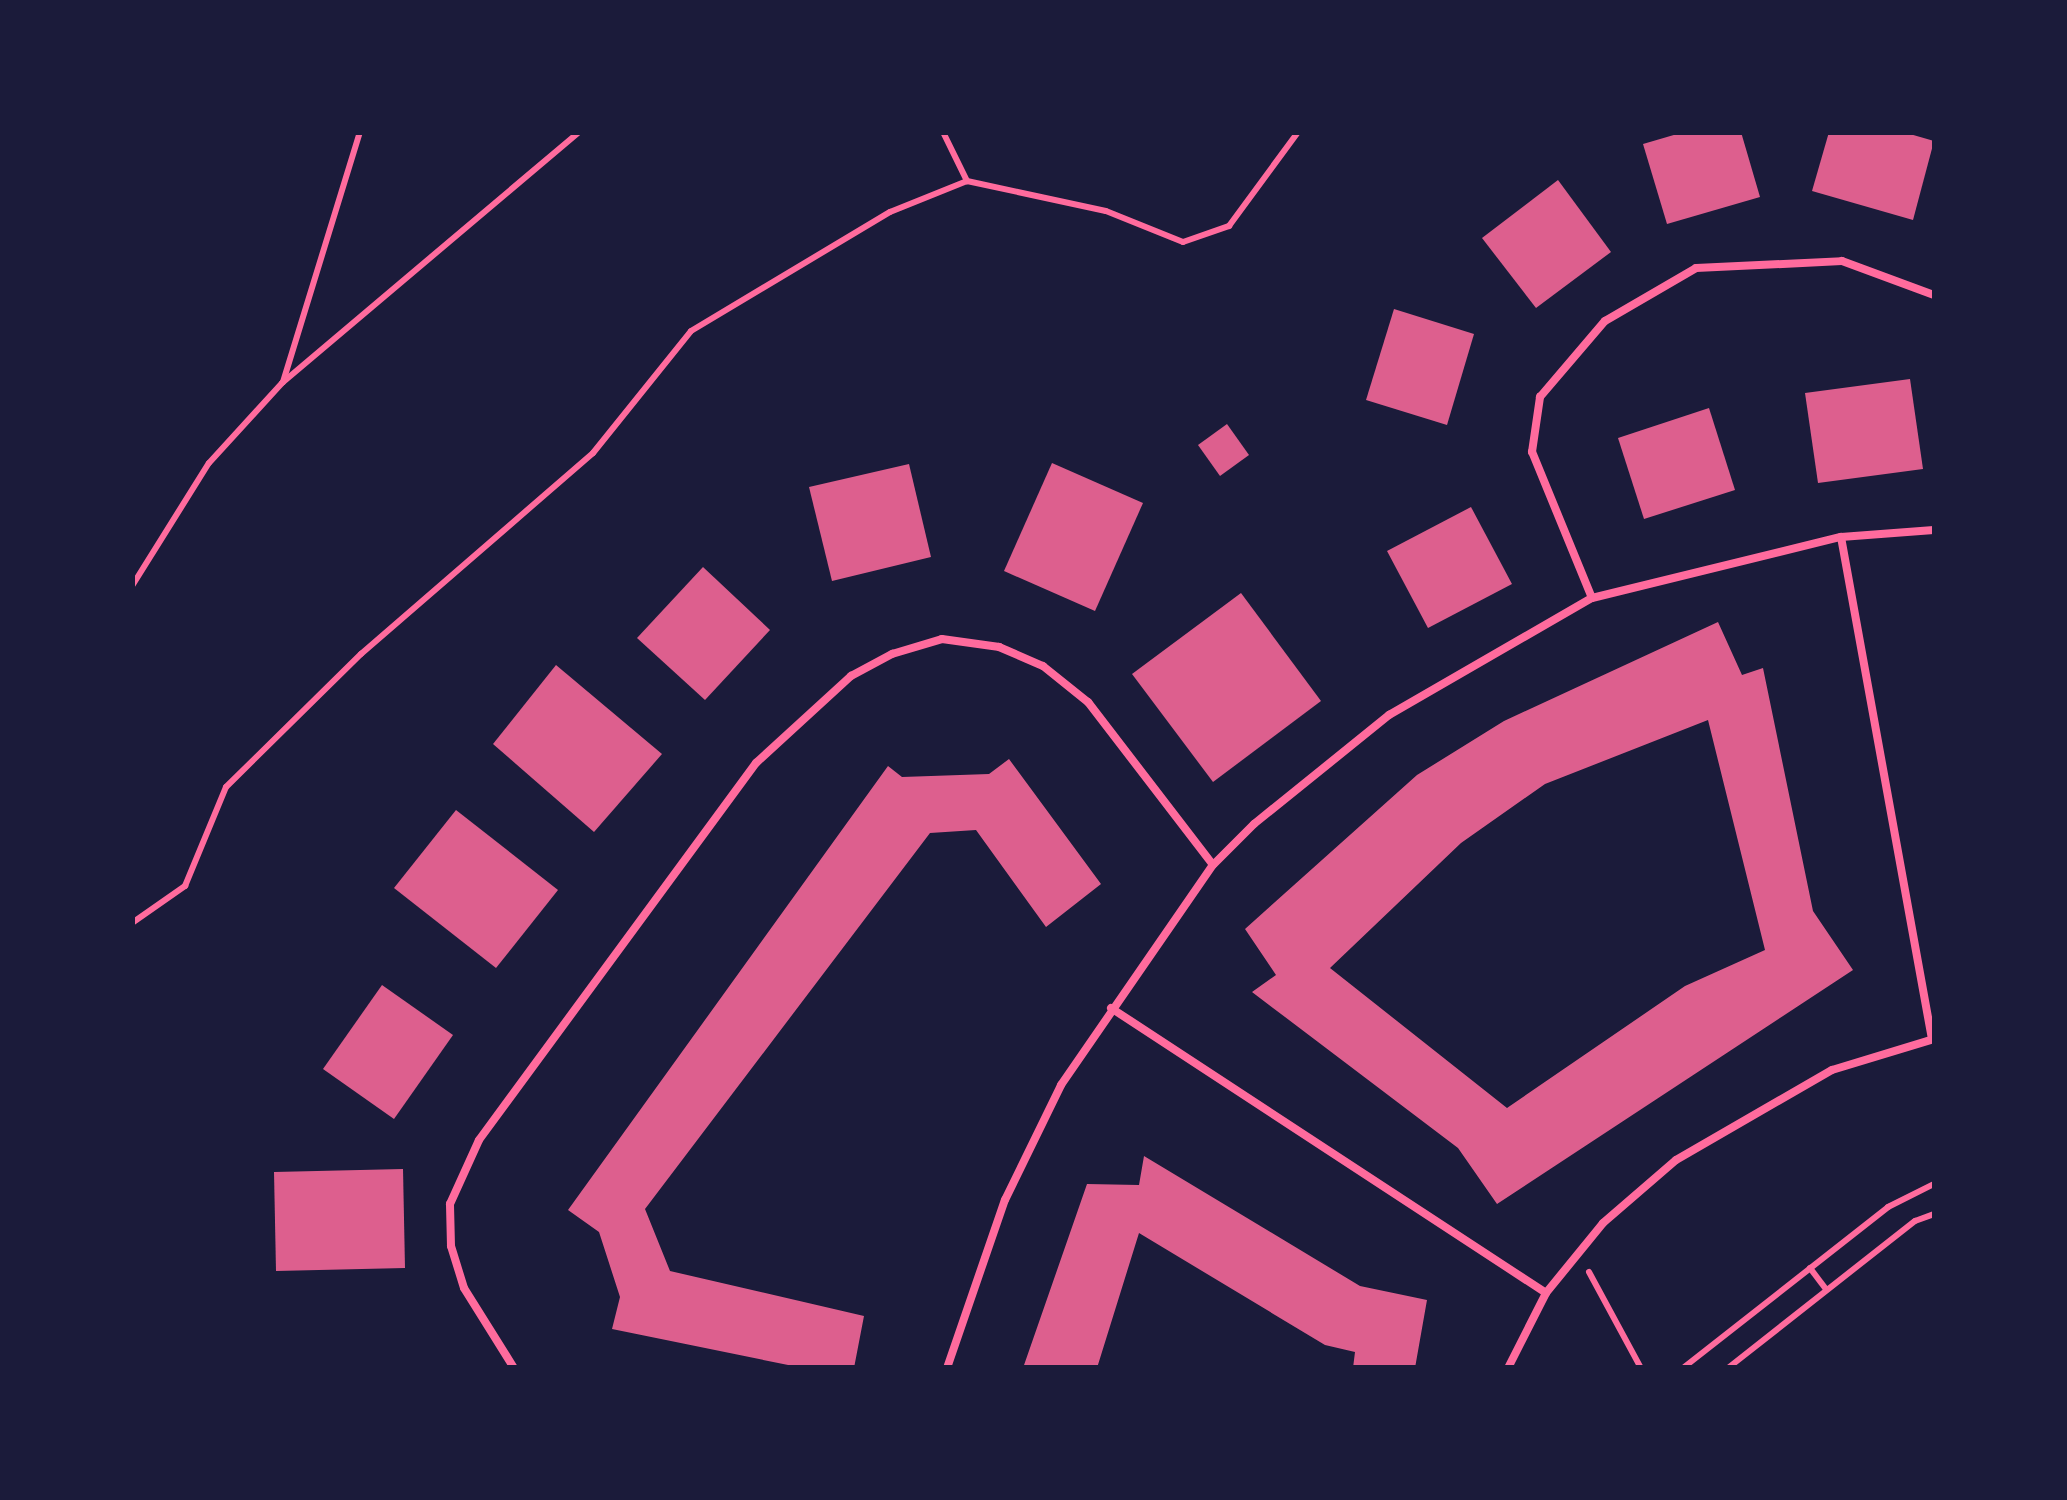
<!DOCTYPE html>
<html>
<head>
<meta charset="utf-8">
<style>
	body { margin:0 }
	#map { position:relative; width:2067px; height:1500px; overflow:hidden; background:#1b1b3a; font-family:Arial,sans-serif }
	div>[style] { position:absolute }
	[style*='--x'] { left:calc(var(--x)*1px); top:calc(var(--y)*1px); width:calc(var(--w)*1px); rotate:calc(var(--a)*1deg) }
	.building>* { inset:0; background:#dd5f8e }
	.path>* { height:6px; margin:-3px; padding:0 3px; transform-origin:3px; border-radius:3px; background:#ff6b9d }
	.service>* { height:8px; margin:-4px; padding:0 4px; transform-origin:4px; border-radius:4px; background:#ff6b9d }
	span { translate:-50% -50%; white-space:nowrap; text-align:center; line-height:1.15; -webkit-text-stroke:10px #1b1b3a; paint-order:stroke }
	.frame { position:absolute; inset:0; border:135px solid #1b1b3a; pointer-events:none }
</style>
</head>
<body>
<div id="map">
	<div class="building">
		<div style="clip-path:polygon(1684px 132px,1741px 132px,1760px 197px,1667px 224px,1643px 144px)"></div>
		<div style="clip-path:polygon(1829px 132px,1903px 132px,1934px 141px,1913px 220px,1812px 191px)"></div>
		<div style="clip-path:polygon(1558px 180px,1611px 252px,1536px 308px,1482px 238px)"></div>
		<div style="clip-path:polygon(1394px 309px,1474px 334px,1447px 425px,1366px 400px)"></div>
		<div style="clip-path:polygon(1910px 379px,1923px 469px,1818px 483px,1805px 393px)"></div>
		<div style="clip-path:polygon(1709px 408px,1735px 490px,1644px 519px,1618px 438px)"></div>
		<div style="clip-path:polygon(1227px 424px,1249px 455px,1220px 476px,1198px 445px)"></div>
		<div style="clip-path:polygon(1052px 463px,1143px 503px,1095px 611px,1004px 571px)"></div>
		<div style="clip-path:polygon(909px 464px,931px 557px,832px 581px,809px 487px)"></div>
		<div style="clip-path:polygon(1471px 507px,1512px 584px,1428px 628px,1387px 551px)"></div>
		<div style="clip-path:polygon(703px 567px,770px 630px,705px 700px,637px 638px)"></div>
		<div style="clip-path:polygon(1241px 593px,1321px 701px,1213px 782px,1132px 674px)"></div>
		<div style="clip-path:polygon(evenodd,1718px 622px,1742px 675px,1763px 668px,1813px 911px,1853px 970px,1497px 1204px,1458px 1148px,1252px 992px,1276px 975px,1245px 929px,1417px 775px,1504px 721px,1718px 622px,1708px 720px,1765px 950px,1685px 986px,1507px 1108px,1330px 968px,1461px 843px,1545px 784px,1708px 720px)"></div>
		<div style="clip-path:polygon(556px 665px,662px 754px,594px 832px,493px 744px)"></div>
		<div style="clip-path:polygon(1009px 759px,1101px 884px,1046px 927px,976px 830px,930px 833px,645px 1209px,670px 1271px,864px 1316px,854px 1368px,803px 1368px,612px 1329px,620px 1297px,599px 1232px,568px 1210px,888px 766px,902px 777px,989px 774px)"></div>
		<div style="clip-path:polygon(456px 810px,558px 890px,496px 968px,394px 888px)"></div>
		<div style="clip-path:polygon(382px 985px,453px 1035px,394px 1119px,323px 1069px)"></div>
		<div style="clip-path:polygon(1144px 1156px,1360px 1286px,1427px 1300px,1415px 1368px,1353px 1368px,1355px 1352px,1325px 1345px,1139px 1233px,1097px 1368px,1023px 1368px,1087px 1184px,1139px 1185px)"></div>
		<div style="clip-path:polygon(403px 1169px,405px 1268px,276px 1271px,274px 1172px)"></div>
	</div>
	<div class="path">
		<div style="--x:943;--y:132;--w:55;--a:63.9"></div>
		<div style="--x:967;--y:181;--w:142;--a:12.2"></div>
		<div style="--x:1106;--y:211;--w:83;--a:21.9"></div>
		<div style="--x:1183;--y:242;--w:49;--a:-19.2"></div>
		<div style="--x:1229;--y:226;--w:117;--a:-53.7"></div>
		<div style="--x:283;--y:382;--w:262;--a:-72.9"></div>
		<div style="--x:132;--y:586;--w:145;--a:-58"></div>
		<div style="--x:209;--y:463;--w:108;--a:-47.6"></div>
		<div style="--x:282;--y:383;--w:389;--a:-40.2"></div>
		<div style="--x:132;--y:923;--w:65;--a:-34.9"></div>
		<div style="--x:185;--y:886;--w:107;--a:-67.5"></div>
		<div style="--x:226;--y:787;--w:190;--a:-44.6"></div>
		<div style="--x:361;--y:654;--w:307;--a:-40.9"></div>
		<div style="--x:593;--y:453;--w:156;--a:-51.2"></div>
		<div style="--x:691;--y:331;--w:232;--a:-30.9"></div>
		<div style="--x:890;--y:212;--w:83;--a:-21.9"></div>
		<div style="--x:1810;--y:1268;--w:26;--a:53"></div>
		<div style="--x:1589;--y:1272;--w:109;--a:61.6"></div>
		<div style="--x:1683;--y:1368;--w:261;--a:-38.1"></div>
		<div style="--x:1888;--y:1207;--w:51;--a:-26.6"></div>
		<div style="--x:1728;--y:1368;--w:238;--a:-38.2"></div>
		<div style="--x:1915;--y:1221;--w:20;--a:-20"></div>
	</div>
	<div class="service">
		<div style="--x:1841;--y:537;--w:510;--a:79.73"></div>
		<div style="--x:1592;--y:598;--w:158;--a:-112.3"></div>
		<div style="--x:1532;--y:452;--w:56;--a:-81.7"></div>
		<div style="--x:1540;--y:397;--w:100;--a:-49.5"></div>
		<div style="--x:1605;--y:321;--w:105;--a:-30.2"></div>
		<div style="--x:1696;--y:268;--w:146;--a:-2.7"></div>
		<div style="--x:1842;--y:261;--w:98;--a:20.3"></div>
		<div style="--x:1111;--y:1008;--w:520;--a:33.23"></div>
		<div style="--x:514;--y:1368;--w:94;--a:-122"></div>
		<div style="--x:464;--y:1288;--w:44;--a:-107.2"></div>
		<div style="--x:451;--y:1246;--w:42;--a:-91.4"></div>
		<div style="--x:450;--y:1204;--w:70;--a:-65.6"></div>
		<div style="--x:479;--y:1140;--w:468;--a:-53.7"></div>
		<div style="--x:756;--y:763;--w:129;--a:-42.5"></div>
		<div style="--x:851;--y:676;--w:47;--a:-28.2"></div>
		<div style="--x:892;--y:654;--w:52;--a:-16.7"></div>
		<div style="--x:942;--y:639;--w:58;--a:8"></div>
		<div style="--x:999;--y:647;--w:48;--a:23.4"></div>
		<div style="--x:1043;--y:666;--w:58;--a:38.7"></div>
		<div style="--x:1088;--y:702;--w:205;--a:52.5"></div>
		<div style="--x:947;--y:1368;--w:178;--a:-71"></div>
		<div style="--x:1005;--y:1200;--w:128;--a:-64"></div>
		<div style="--x:1061;--y:1085;--w:267;--a:-55.4"></div>
		<div style="--x:1213;--y:865;--w:58;--a:-45"></div>
		<div style="--x:1254;--y:824;--w:174;--a:-38.9"></div>
		<div style="--x:1389;--y:715;--w:234;--a:-30"></div>
		<div style="--x:1592;--y:598;--w:256;--a:-13.8"></div>
		<div style="--x:1841;--y:537;--w:93;--a:-4.3"></div>
		<div style="--x:1508;--y:1368;--w:84;--a:-63.1"></div>
		<div style="--x:1546;--y:1293;--w:90;--a:-50.8"></div>
		<div style="--x:1603;--y:1223;--w:96;--a:-40.8"></div>
		<div style="--x:1676;--y:1160;--w:180;--a:-30"></div>
		<div style="--x:1832;--y:1070;--w:107;--a:-16.9"></div>
	</div>
	<div class="frame"></div>
</div>
</body>
</html>
